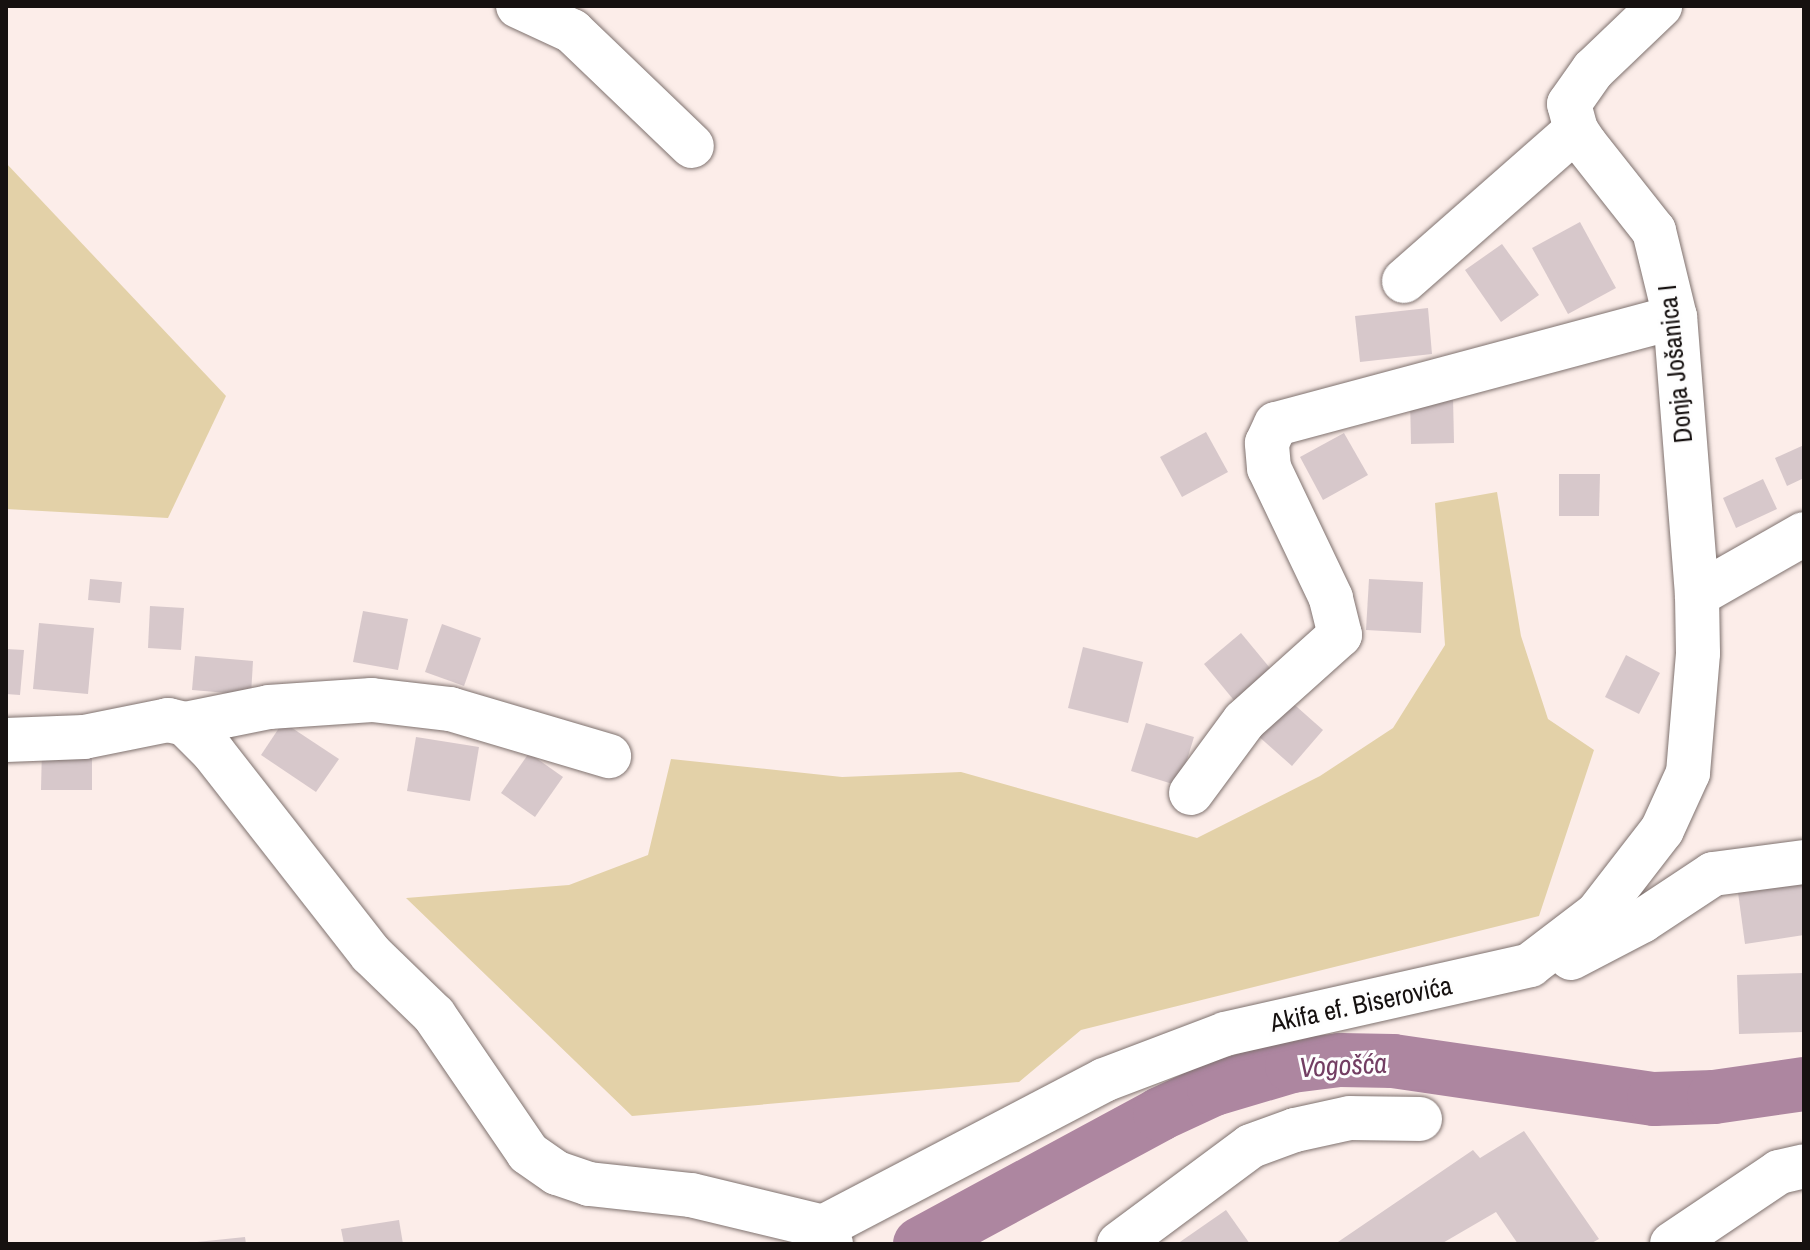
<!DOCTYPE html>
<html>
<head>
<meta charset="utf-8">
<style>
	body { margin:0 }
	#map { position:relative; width:1810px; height:1250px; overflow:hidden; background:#fcede9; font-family:"Archivo Narrow",sans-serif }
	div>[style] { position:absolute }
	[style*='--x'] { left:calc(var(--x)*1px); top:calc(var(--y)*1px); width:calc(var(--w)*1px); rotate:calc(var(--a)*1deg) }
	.green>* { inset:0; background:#e3d1a8 }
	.river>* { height:54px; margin:-27px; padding:0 27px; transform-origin:27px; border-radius:27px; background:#ad86a0 }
	.building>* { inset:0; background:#d7c8cb }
	.roads { filter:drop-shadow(0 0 2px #7f726f) drop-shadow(0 0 2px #7f726f) }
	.minor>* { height:44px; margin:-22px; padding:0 22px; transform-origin:22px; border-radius:22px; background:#fff }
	span { translate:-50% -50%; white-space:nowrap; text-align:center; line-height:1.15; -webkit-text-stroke:6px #fefefe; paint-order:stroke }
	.street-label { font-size:26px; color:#161110 }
	.water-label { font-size:28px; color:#733e63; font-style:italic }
	.frame { position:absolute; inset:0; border:8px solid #161110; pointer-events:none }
</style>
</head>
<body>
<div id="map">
	<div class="green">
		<div style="clip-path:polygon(6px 163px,226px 396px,168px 518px,6px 509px)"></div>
		<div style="clip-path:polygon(1497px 492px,1521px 636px,1548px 719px,1594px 750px,1539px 916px,1081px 1030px,1019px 1082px,632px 1116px,406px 898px,569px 885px,648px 855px,671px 759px,842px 777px,961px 772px,1197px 838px,1320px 776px,1393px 728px,1445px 645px,1435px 503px)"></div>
	</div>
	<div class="river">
		<div style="--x:920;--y:1244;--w:273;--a:-28.4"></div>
		<div style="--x:1160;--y:1114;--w:60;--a:-24.8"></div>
		<div style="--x:1214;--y:1089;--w:81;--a:-16.4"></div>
		<div style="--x:1292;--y:1066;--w:48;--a:-7.1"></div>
		<div style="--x:1340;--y:1060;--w:53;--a:1.1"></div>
		<div style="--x:1393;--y:1061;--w:264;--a:8.3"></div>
		<div style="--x:1654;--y:1099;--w:60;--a:-1.9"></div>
		<div style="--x:1714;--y:1097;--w:91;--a:-8.2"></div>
	</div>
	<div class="building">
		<div style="clip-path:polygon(1580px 222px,1616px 288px,1568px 314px,1532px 248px)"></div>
		<div style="clip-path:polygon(1502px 244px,1539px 295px,1501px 322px,1465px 270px)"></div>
		<div style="clip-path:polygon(1428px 308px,1432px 354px,1360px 362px,1355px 316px)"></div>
		<div style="clip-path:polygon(1453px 396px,1454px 443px,1411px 444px,1410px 397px)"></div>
		<div style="clip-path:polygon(1206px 432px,1228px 472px,1182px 497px,1160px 457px)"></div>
		<div style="clip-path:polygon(1344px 433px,1368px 475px,1323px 500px,1300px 457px)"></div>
		<div style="clip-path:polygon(1804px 445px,1804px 478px,1787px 486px,1775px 458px)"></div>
		<div style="clip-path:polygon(1559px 474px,1600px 474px,1599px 516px,1559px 516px)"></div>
		<div style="clip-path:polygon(1763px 479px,1777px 509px,1736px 528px,1723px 498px)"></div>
		<div style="clip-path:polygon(90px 579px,122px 582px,120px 603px,88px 600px)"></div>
		<div style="clip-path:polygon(1369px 579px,1423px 582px,1421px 633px,1366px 630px)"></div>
		<div style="clip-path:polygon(150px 606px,184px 608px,181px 650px,148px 648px)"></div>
		<div style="clip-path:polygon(363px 611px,408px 619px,398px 670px,353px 662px)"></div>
		<div style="clip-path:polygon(39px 623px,94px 628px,88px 694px,33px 689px)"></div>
		<div style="clip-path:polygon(442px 624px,481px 638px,464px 686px,425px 672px)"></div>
		<div style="clip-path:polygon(1241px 633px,1274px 673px,1237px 704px,1204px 664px)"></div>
		<div style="clip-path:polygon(1083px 647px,1143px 662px,1128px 723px,1068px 708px)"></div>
		<div style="clip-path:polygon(6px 649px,24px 650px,20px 695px,6px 694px)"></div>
		<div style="clip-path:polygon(1626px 655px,1660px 673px,1639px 714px,1605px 697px)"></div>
		<div style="clip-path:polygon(195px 656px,253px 661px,251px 695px,192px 690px)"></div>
		<div style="clip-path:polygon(1288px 699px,1323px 730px,1292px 766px,1257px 735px)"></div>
		<div style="clip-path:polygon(283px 722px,339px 759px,316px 792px,261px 755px)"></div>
		<div style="clip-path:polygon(1146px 723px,1194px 737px,1179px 786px,1131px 771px)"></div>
		<div style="clip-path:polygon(416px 737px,479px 747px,470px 801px,407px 791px)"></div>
		<div style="clip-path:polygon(42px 747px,92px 747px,92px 790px,41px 790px)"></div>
		<div style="clip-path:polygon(529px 753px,563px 777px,535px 817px,501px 793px)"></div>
		<div style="clip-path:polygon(1804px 876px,1804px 935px,1745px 944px,1737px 885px)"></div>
		<div style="clip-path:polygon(1804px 973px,1804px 1032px,1739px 1034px,1737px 975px)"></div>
		<div style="clip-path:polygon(1524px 1131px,1599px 1239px,1590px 1244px,1518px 1244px,1496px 1212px,1441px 1244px,1335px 1244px,1473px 1150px,1480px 1158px)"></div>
		<div style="clip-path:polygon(1226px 1210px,1250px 1244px,1177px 1244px)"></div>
		<div style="clip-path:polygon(399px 1220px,403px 1244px,344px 1244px,341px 1229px)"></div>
		<div style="clip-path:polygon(245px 1237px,246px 1244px,197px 1244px,197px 1242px)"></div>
	</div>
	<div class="roads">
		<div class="minor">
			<div style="--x:518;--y:6;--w:60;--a:24.8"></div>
			<div style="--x:572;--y:31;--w:166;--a:43.8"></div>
			<div style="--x:1404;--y:281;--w:229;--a:-41.3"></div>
			<div style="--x:1697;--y:595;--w:123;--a:-29.7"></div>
			<div style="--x:185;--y:724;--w:86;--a:-11.4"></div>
			<div style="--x:269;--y:707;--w:103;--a:-3.9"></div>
			<div style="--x:372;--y:700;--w:79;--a:6.6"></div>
			<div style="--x:450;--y:709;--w:166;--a:16.5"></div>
			<div style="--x:6;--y:740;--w:78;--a:-2.2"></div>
			<div style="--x:84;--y:737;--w:86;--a:-11.4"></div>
			<div style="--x:168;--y:720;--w:17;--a:13"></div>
			<div style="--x:185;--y:724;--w:40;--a:45"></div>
			<div style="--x:213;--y:752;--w:256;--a:52"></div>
			<div style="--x:371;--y:954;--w:88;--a:44.1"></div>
			<div style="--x:434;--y:1015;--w:167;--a:55.7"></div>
			<div style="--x:528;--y:1153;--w:35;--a:35"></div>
			<div style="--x:557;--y:1173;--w:34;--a:19"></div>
			<div style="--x:589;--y:1184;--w:103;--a:6.2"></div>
			<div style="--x:691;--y:1195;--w:136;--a:13.6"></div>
			<div style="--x:1191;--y:793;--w:89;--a:-53.6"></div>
			<div style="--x:1244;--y:721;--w:129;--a:-41.9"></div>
			<div style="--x:1340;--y:635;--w:38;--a:-104"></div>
			<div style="--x:1331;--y:598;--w:144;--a:-115.5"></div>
			<div style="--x:1269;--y:468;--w:25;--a:-95"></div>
			<div style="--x:1267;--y:443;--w:21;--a:-65"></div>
			<div style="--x:1276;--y:424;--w:413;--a:-15"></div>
			<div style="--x:1571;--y:958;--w:80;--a:-27.5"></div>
			<div style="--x:1642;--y:921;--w:85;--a:-33.5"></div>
			<div style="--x:1713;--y:874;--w:92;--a:-7.5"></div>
			<div style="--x:831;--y:1244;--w:19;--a:-115"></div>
			<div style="--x:823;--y:1227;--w:317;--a:-27.6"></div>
			<div style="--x:1104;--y:1080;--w:129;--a:-20.8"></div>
			<div style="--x:1225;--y:1034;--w:313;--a:-12.7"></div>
			<div style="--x:1530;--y:965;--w:84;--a:-37.3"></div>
			<div style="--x:1597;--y:914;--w:106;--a:-52.3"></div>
			<div style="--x:1662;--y:830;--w:63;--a:-65.5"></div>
			<div style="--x:1688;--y:773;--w:120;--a:-85.2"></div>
			<div style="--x:1698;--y:653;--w:58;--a:-91"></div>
			<div style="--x:1697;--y:595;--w:279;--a:-94.5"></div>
			<div style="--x:1675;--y:317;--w:89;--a:-103.7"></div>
			<div style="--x:1654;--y:231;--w:110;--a:-128.3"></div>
			<div style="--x:1586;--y:145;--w:18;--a:-124"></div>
			<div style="--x:1576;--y:130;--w:27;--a:-105"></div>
			<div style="--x:1569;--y:104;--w:42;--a:-54.8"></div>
			<div style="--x:1593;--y:70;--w:93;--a:-43.7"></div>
			<div style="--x:1119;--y:1244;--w:164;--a:-36.6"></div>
			<div style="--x:1251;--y:1146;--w:47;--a:-20"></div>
			<div style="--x:1295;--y:1130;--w:56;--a:-12.3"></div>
			<div style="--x:1350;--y:1118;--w:70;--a:0.8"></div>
			<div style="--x:1672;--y:1244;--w:129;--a:-33.9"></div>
			<div style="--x:1779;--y:1172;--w:26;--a:-13"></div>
		</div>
	</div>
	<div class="street-label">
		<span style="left:1675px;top:364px;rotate:-96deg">Donja Jošanica I</span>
		<span style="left:1361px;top:1004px;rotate:-12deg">Akifa ef. Biserovića</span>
	</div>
	<div class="water-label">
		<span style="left:1343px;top:1065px;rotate:-3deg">Vogošća</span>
	</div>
	<div class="frame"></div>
</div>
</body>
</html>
